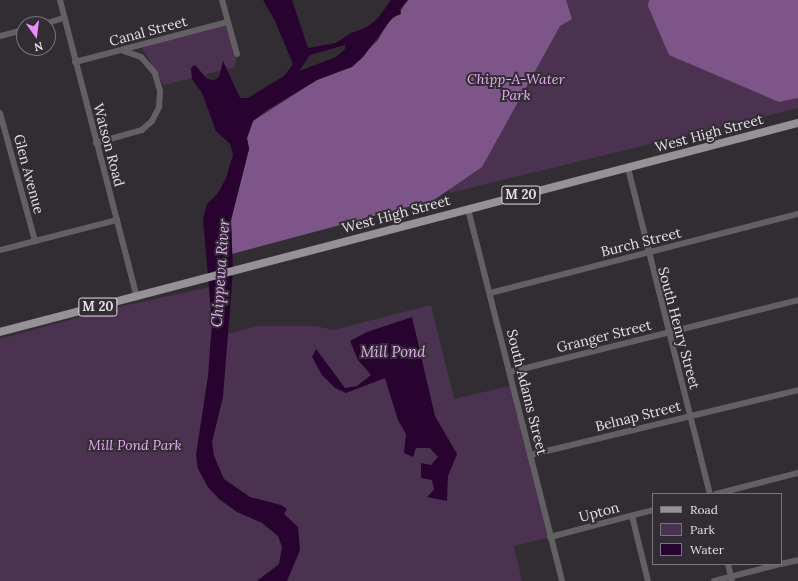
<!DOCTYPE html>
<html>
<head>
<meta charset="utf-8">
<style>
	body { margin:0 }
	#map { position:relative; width:798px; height:581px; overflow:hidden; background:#322d33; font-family:Lora,serif }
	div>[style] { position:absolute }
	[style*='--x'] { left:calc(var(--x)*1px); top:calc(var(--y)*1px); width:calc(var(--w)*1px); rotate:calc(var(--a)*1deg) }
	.green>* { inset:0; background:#4a3250 }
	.forest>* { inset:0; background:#7e5588 }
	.water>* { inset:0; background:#280330 }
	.minor>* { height:6px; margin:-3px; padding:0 3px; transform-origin:3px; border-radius:3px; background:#636064 }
	.major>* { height:8px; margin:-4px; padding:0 4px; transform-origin:4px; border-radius:4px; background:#969097 }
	span { translate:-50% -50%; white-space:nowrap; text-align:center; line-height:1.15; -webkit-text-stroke:4px #322d33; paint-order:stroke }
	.shield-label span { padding:1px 3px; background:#322d33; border:1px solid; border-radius:3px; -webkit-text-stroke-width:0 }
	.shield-label { font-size:13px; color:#e3e0e4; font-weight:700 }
	.street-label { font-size:14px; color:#e3e0e4 }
	.park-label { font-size:14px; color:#e8acf7; font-style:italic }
	.water-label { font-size:15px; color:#e8acf7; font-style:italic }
	.legend { position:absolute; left:652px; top:493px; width:130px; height:72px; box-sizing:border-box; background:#322d33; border:1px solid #79757a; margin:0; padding:5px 7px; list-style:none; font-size:12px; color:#e3e0e4 }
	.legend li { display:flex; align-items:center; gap:8px; height:20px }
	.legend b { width:20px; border:1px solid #79757a }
	.north { position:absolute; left:16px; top:16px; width:40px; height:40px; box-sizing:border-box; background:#322d33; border:1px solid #79757a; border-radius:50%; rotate:166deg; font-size:11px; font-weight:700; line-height:16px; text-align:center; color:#e3e0e4 }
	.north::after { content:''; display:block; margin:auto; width:14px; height:18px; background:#e88eff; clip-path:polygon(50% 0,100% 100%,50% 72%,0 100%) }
</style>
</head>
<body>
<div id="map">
	<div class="green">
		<div style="clip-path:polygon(401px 0,798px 0,798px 108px,450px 193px)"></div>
		<div style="clip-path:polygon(228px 22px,237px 54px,235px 67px,164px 85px,141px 46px)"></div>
		<div style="clip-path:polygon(219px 285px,216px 337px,257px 326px,316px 326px,333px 330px,431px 305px,454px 399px,513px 385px,550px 537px,514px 546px,522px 581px,0 581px,0 339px,109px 309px)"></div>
	</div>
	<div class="forest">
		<div style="clip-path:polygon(408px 0,566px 0,572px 19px,560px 26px,482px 167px,434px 200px,232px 254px,231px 220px,249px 149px,247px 138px,253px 121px,317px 80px,352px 66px,378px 40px,389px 21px,398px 15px)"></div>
		<div style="clip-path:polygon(649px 0,798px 0,798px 98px,779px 102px,669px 55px,648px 6px)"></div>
	</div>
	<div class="water">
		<div style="clip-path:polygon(evenodd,263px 0,292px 0,308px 48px,336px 43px,351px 33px,367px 27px,378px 18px,391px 0,408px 0,400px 9px,401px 14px,393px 17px,363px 57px,352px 67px,317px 80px,267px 110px,253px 121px,247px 138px,249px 149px,231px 220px,233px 271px,223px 397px,212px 442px,214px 456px,224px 479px,250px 497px,281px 505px,287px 509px,284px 514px,298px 527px,300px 550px,287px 581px,257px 581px,279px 564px,282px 547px,278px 536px,262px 523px,237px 512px,219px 499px,208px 487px,198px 469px,196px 455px,208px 376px,212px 323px,203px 219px,207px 204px,218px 193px,226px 178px,233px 155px,230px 144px,216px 131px,202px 93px,192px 79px,191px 68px,195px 65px,207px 79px,214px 80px,219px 77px,223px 61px,240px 98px,248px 98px,284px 76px,293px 64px,275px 21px,263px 0,345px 45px,345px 49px,336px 57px,299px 71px,310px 55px,345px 45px)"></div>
		<div style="clip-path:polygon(412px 317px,435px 416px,457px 454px,448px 476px,447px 501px,427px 497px,434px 490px,432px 480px,421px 478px,421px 463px,431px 465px,438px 457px,430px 448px,416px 448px,413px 457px,404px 453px,406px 434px,398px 420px,385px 378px,346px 393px,335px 388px,322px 375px,312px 357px,316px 349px,345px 388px,357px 386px,371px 375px,358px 360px,350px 341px,367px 332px)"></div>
	</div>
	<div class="minor">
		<div style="--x:60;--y:0;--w:307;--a:75.5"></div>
		<div style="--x:222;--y:0;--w:56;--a:74.5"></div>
		<div style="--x:44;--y:24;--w:21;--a:-17"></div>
		<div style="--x:0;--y:36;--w:25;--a:-14"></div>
		<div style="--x:75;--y:62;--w:158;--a:-14.7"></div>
		<div style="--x:0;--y:113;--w:133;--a:74.7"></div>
		<div style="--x:96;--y:143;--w:48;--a:-15.8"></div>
		<div style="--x:142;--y:130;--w:13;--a:-42"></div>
		<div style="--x:152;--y:121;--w:16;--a:-63"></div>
		<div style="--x:159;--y:107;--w:16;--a:-86"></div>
		<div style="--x:160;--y:91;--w:19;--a:-106"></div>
		<div style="--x:155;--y:73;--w:21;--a:-131"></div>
		<div style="--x:141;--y:57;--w:18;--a:-161"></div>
		<div style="--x:628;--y:168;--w:336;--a:75.9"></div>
		<div style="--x:468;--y:209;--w:384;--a:75.8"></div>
		<div style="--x:0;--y:250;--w:121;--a:-14.4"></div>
		<div style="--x:490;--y:293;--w:318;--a:-14.4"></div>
		<div style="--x:510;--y:372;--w:297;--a:-14"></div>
		<div style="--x:530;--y:455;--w:276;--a:-13.6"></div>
		<div style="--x:716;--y:494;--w:85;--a:-14.4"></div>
		<div style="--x:632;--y:516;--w:67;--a:76.2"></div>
		<div style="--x:550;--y:537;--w:106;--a:-14.7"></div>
		<div style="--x:728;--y:564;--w:17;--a:77"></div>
		<div style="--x:781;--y:564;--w:17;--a:-13"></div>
		<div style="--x:714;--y:581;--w:68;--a:-14.4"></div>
	</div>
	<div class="major">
		<div style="--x:0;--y:332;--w:825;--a:-14.68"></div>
	</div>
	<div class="shield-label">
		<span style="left:521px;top:195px">M 20</span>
		<span style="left:98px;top:307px">M 20</span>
	</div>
	<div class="street-label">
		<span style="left:148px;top:31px;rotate:-15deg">Canal Street</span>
		<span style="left:709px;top:133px;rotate:-15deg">West High Street</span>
		<span style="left:109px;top:145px;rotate:75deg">Watson Road</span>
		<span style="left:29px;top:174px;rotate:75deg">Glen Avenue</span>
		<span style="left:396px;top:214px;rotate:-15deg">West High Street</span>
		<span style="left:641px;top:242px;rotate:-14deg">Burch Street</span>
		<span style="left:679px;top:328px;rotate:75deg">South Henry Street</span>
		<span style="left:604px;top:336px;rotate:-14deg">Granger Street</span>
		<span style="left:527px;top:392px;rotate:76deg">South Adams Street</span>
		<span style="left:638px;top:416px;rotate:-14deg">Belnap Street</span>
		<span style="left:599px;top:512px;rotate:-15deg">Upton</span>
	</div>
	<div class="park-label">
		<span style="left:516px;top:87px">Chipp-A-Water<br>Park</span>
		<span style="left:135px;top:445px">Mill Pond Park</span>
	</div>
	<div class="water-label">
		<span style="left:220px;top:273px;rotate:-86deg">Chippewa River</span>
		<span style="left:393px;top:352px">Mill Pond</span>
	</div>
	<ul class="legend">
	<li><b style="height:5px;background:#969097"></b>Road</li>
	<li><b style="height:11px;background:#4a3250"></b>Park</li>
	<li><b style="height:11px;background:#280330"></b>Water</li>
	</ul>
	<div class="north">N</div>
</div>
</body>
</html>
